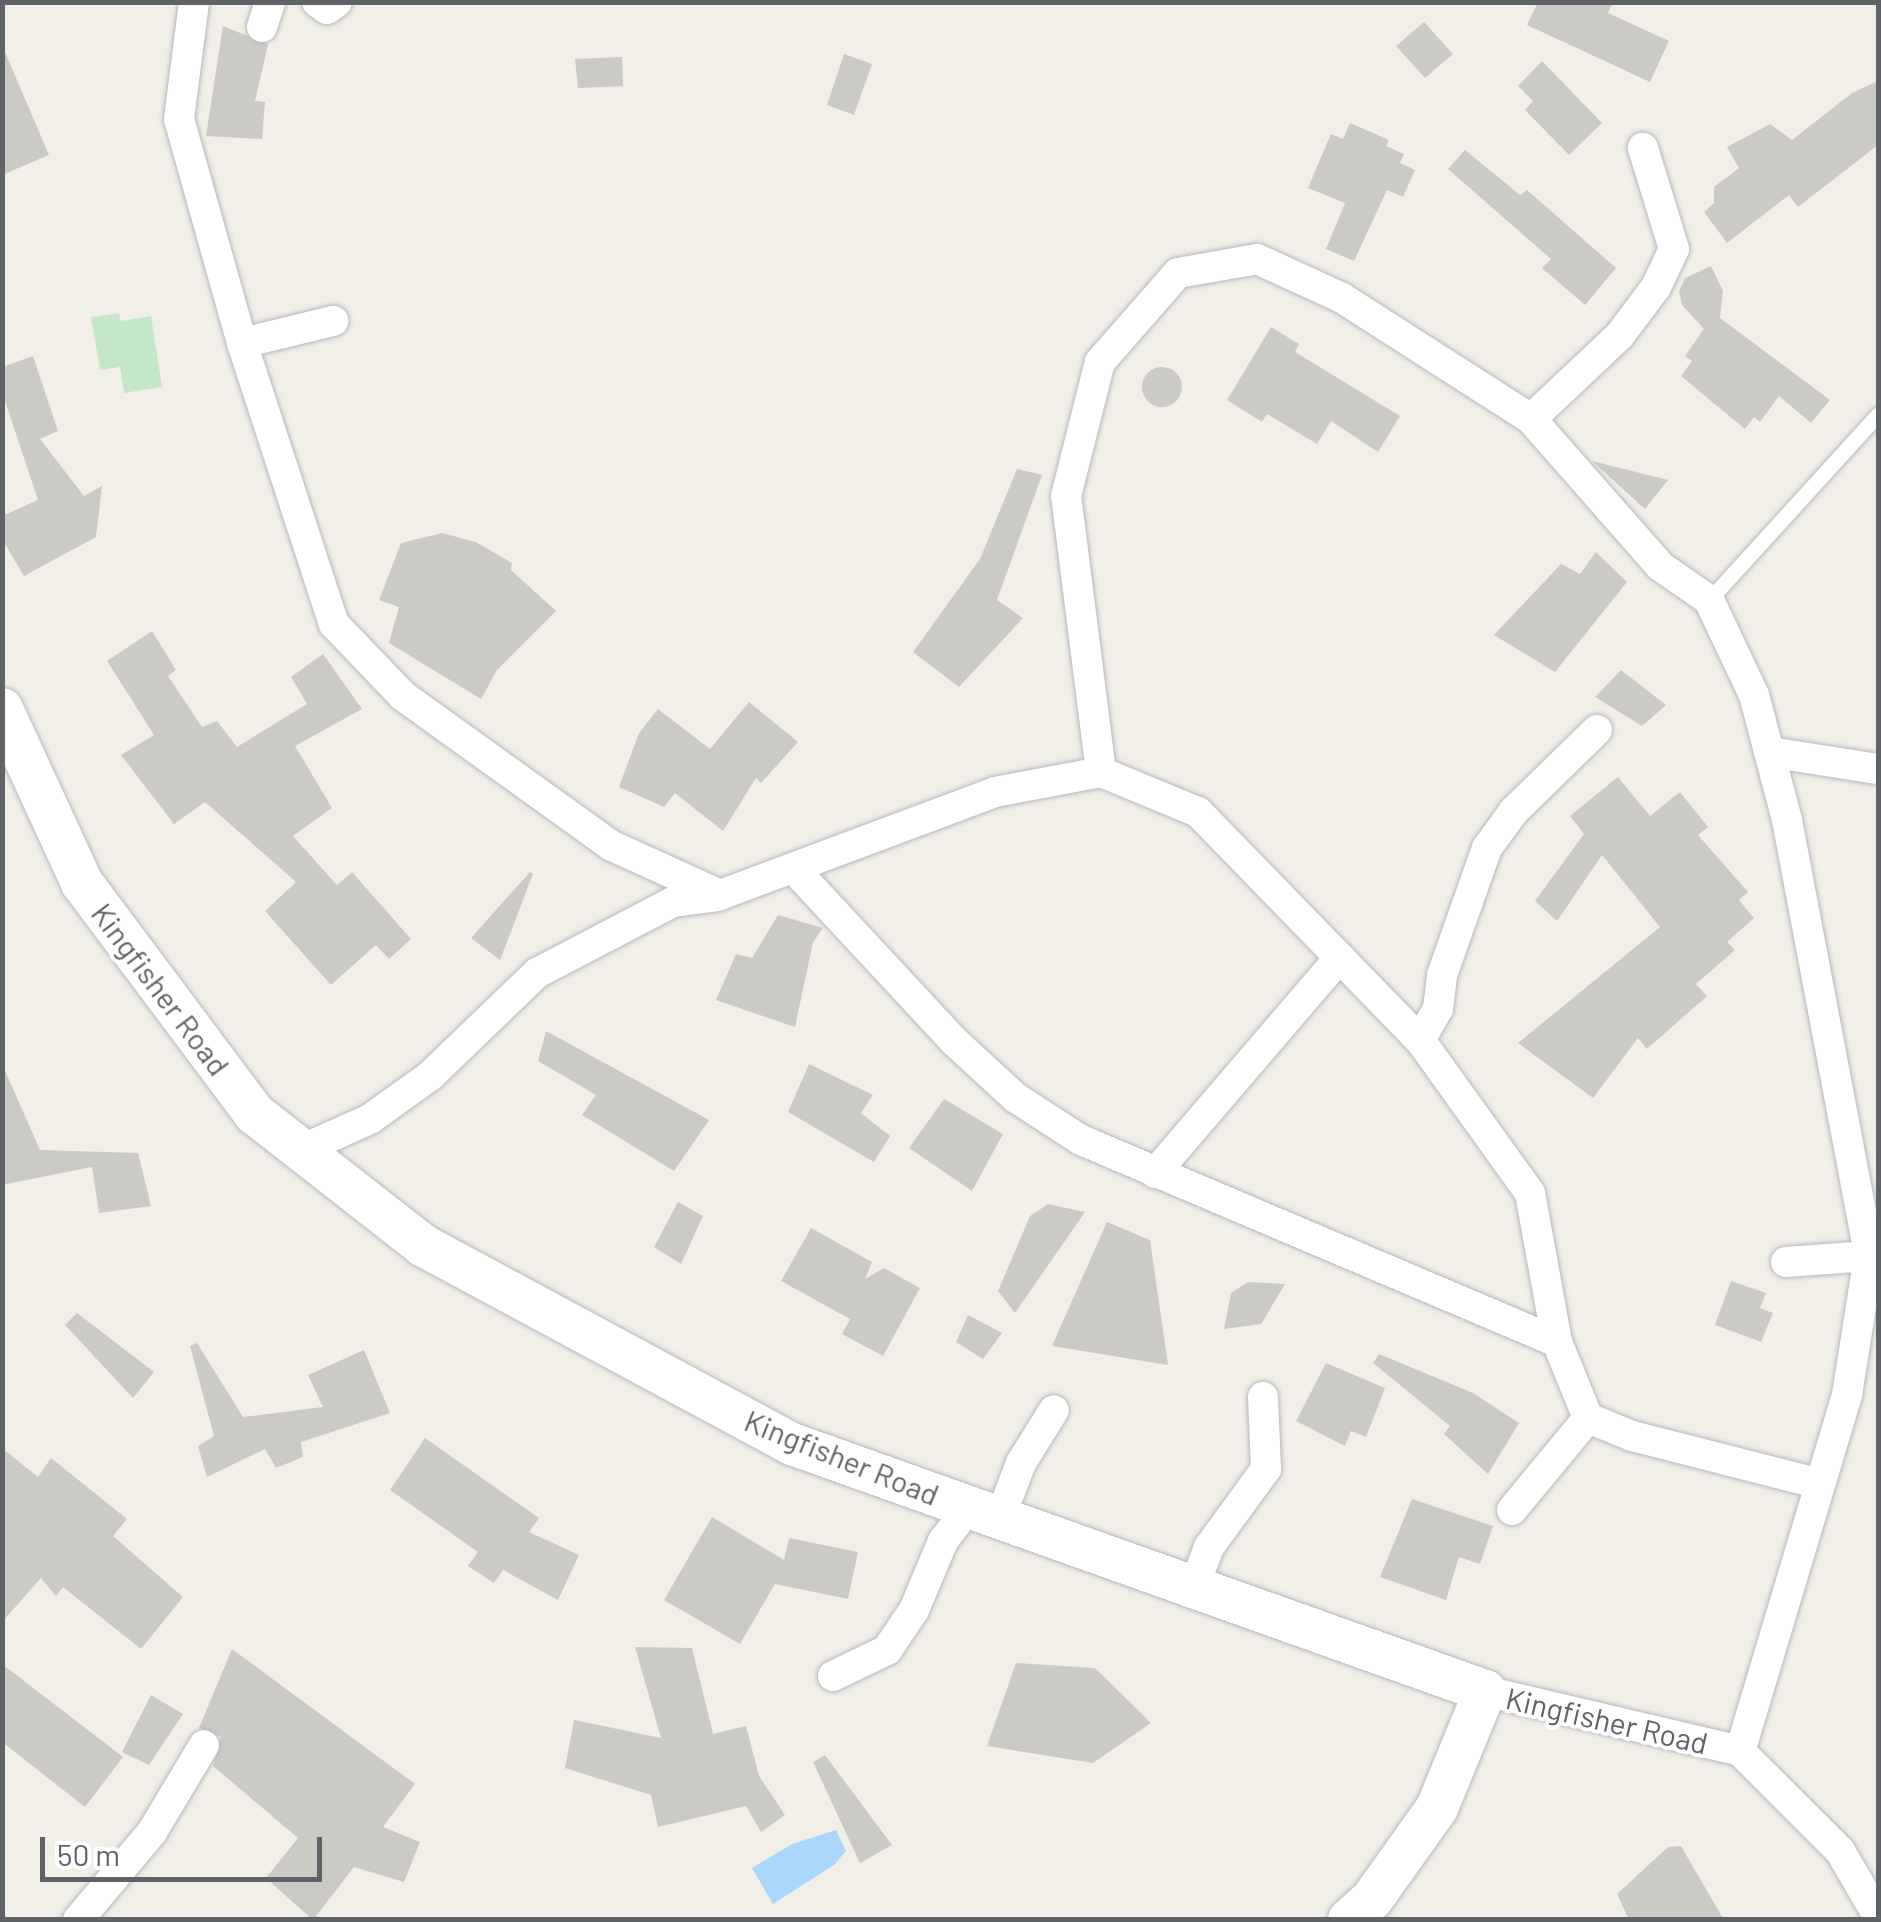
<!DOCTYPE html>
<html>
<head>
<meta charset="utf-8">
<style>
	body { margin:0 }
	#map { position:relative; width:1881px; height:1922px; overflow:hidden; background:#f1efe8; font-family:Barlow,sans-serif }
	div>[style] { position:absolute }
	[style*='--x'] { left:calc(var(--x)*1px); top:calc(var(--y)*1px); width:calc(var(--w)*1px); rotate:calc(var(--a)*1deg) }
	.green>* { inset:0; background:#c6e7c7 }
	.water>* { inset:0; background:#abd7fd }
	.building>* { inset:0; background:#cccac5 }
	.round { border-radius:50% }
	.roads { filter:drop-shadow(0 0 2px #b5b8bc) drop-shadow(0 0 2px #b5b8bc) }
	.lane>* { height:15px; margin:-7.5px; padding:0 7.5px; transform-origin:7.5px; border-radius:7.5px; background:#fff }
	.street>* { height:30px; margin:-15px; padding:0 15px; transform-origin:15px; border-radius:15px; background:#fff }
	.secondary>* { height:42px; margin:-21px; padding:0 21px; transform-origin:21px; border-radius:21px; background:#fff }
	span { translate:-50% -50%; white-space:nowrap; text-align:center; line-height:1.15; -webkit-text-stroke:8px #fff; paint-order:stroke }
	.street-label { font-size:30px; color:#5f6368 }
	.frame { position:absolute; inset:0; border:5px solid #5f6368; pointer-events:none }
	.scale { position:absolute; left:40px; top:1837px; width:282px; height:45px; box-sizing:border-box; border:5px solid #5f6368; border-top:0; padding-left:12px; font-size:30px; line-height:35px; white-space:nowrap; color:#5f6368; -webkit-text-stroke:8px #fff; paint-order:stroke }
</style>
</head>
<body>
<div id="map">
	<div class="green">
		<div style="clip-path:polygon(119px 313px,121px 321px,151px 316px,162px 387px,124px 393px,120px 367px,100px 370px,91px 317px)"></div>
	</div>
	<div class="water">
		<div style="clip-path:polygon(836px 1830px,846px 1851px,834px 1865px,773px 1904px,752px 1868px,792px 1844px)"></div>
	</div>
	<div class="building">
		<div style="clip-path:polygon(1538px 2px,1613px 2px,1608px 13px,1669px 41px,1650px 82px,1527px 25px)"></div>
		<div style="clip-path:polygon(1424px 22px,1453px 54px,1425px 78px,1396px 46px)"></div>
		<div style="clip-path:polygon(223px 26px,268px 44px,255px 101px,265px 102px,262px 139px,206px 136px)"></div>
		<div style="clip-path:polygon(2px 45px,49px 155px,2px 175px)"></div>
		<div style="clip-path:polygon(844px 54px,872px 64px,854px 115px,827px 105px)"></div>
		<div style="clip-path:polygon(622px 57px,623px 86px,578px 88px,575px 59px)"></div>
		<div style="clip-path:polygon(1542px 61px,1602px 123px,1569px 155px,1525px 110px,1533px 101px,1518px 86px)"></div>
		<div style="clip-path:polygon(1878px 81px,1878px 145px,1798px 207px,1789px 195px,1727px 243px,1704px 212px,1714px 203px,1714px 187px,1739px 168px,1727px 147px,1770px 124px,1792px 140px,1852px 93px)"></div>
		<div style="clip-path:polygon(1350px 123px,1389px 140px,1386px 146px,1404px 154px,1400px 163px,1415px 170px,1403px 197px,1387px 190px,1354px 261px,1326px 249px,1345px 203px,1308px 188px,1331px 134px,1343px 139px)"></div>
		<div style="clip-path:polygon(1465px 150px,1520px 195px,1527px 190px,1616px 268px,1585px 305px,1542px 268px,1551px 259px,1448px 169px)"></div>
		<div style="clip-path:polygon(1711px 266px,1723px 291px,1720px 318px,1830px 400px,1811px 423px,1779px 396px,1760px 422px,1754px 417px,1745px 429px,1681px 376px,1692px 361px,1685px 356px,1704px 329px,1682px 305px,1679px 291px,1685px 278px)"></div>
		<div style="clip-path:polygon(1271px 327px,1299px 344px,1295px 352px,1400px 416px,1378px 452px,1331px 421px,1317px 444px,1267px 414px,1262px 422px,1227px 400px)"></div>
		<div style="clip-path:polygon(33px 356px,58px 431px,40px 439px,84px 496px,102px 486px,96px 537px,24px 576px,2px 539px,2px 516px,38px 500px,2px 392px,2px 367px)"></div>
		<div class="round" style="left:1142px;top:367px;width:40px;height:40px"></div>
		<div style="clip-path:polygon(1592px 461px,1668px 480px,1645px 509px)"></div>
		<div style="clip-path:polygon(1017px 469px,1042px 475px,997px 600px,1023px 618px,959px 687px,913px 652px,980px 559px)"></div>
		<div style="clip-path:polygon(442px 533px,476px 542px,512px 563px,511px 570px,556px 611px,497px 670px,481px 699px,389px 643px,399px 607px,379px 600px,401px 543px)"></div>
		<div style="clip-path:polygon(1596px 552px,1627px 582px,1555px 672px,1494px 635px,1561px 564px,1580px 574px)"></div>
		<div style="clip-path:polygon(152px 631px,176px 670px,168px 676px,202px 727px,217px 721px,237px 747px,307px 704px,291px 677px,323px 654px,362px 709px,295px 746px,332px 808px,293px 836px,337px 885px,352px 872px,411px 939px,389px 959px,376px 945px,331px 985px,265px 911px,296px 882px,205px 802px,174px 824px,121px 755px,154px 735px,107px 661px)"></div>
		<div style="clip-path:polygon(1621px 670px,1666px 705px,1642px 726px,1595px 697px)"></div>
		<div style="clip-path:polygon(749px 702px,798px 742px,761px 783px,756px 778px,723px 831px,675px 793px,664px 807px,619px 787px,639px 733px,658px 709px,710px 749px)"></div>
		<div style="clip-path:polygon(1618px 777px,1650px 816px,1680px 792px,1708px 827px,1698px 835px,1748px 892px,1739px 900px,1754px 918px,1727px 942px,1735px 950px,1696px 984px,1707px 996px,1647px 1049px,1638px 1038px,1593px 1098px,1518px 1043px,1660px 927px,1602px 855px,1557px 921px,1535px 901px,1584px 834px,1570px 816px)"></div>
		<div style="clip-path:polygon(530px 872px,533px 874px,500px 960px,471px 938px)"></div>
		<div style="clip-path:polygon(778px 915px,823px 928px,813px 942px,795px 1027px,716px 1000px,736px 954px,752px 958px)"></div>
		<div style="clip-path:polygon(546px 1031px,709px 1120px,674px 1171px,582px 1115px,596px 1095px,538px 1061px)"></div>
		<div style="clip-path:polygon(2px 1064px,40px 1150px,138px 1153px,151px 1206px,99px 1213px,92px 1167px,2px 1185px)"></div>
		<div style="clip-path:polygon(809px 1064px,873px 1095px,861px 1113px,890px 1136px,874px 1162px,788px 1112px)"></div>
		<div style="clip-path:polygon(944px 1099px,1003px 1134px,972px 1191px,909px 1148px)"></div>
		<div style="clip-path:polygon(678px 1202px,703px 1216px,681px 1264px,654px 1247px)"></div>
		<div style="clip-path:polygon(1048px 1204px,1085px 1212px,1015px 1313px,998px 1291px,1030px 1216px)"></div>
		<div style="clip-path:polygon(1107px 1222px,1150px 1240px,1168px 1365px,1052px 1346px)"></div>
		<div style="clip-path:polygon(811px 1228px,872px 1262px,865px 1279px,884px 1268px,920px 1288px,883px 1356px,842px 1334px,850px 1319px,781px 1281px)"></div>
		<div style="clip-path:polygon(1731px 1281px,1766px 1293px,1760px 1308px,1773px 1313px,1761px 1342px,1715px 1325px)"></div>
		<div style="clip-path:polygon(1248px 1282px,1285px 1284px,1261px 1324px,1224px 1329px,1231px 1293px)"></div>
		<div style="clip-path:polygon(77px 1313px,154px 1372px,133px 1398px,65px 1325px)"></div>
		<div style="clip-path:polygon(968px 1315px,1002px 1333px,983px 1359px,956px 1342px)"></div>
		<div style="clip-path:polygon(197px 1343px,243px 1417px,323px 1407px,308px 1375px,364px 1350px,390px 1413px,301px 1442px,303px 1457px,276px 1468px,265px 1449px,207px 1477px,198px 1446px,214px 1436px,190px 1346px)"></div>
		<div style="clip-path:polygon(1379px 1354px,1473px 1393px,1519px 1423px,1488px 1474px,1444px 1434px,1450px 1426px,1373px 1363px)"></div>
		<div style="clip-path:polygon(1326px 1363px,1385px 1388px,1366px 1437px,1351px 1431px,1345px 1446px,1296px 1421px)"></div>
		<div style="clip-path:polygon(425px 1438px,539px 1518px,529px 1532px,579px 1555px,558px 1600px,503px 1570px,494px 1583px,468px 1566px,478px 1552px,390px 1490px)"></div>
		<div style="clip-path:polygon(2px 1448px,38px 1477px,51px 1458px,127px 1519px,113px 1536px,183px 1597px,141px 1649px,63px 1587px,56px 1596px,41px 1578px,2px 1622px)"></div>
		<div style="clip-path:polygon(1412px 1499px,1493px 1526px,1480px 1564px,1459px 1557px,1446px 1600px,1380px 1577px)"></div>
		<div style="clip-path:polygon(712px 1517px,784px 1560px,789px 1538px,858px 1552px,848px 1599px,775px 1584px,740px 1644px,664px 1600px)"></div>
		<div style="clip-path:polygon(635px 1647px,692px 1648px,713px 1734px,746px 1726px,759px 1776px,785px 1815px,761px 1832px,746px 1806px,658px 1827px,651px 1795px,565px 1768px,574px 1720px,661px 1738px)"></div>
		<div style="clip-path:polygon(232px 1649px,415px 1784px,383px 1827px,420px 1842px,404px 1882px,354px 1867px,313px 1920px,266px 1878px,298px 1838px,213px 1766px,221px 1737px,199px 1728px)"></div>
		<div style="clip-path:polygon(1016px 1663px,1095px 1668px,1151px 1723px,1093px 1763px,987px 1746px)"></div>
		<div style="clip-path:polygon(2px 1664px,123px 1757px,85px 1807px,2px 1742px)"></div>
		<div style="clip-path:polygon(151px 1695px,183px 1714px,149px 1765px,122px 1752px)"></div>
		<div style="clip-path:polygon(825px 1755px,892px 1845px,860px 1863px,813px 1762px)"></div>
		<div style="clip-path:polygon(1681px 1846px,1724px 1920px,1629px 1920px,1617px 1894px,1668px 1847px)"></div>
	</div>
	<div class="roads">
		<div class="lane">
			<div style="--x:1709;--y:600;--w:251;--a:-47.7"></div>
		</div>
		<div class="street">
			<div style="--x:194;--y:2;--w:118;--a:97.3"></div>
			<div style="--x:179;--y:119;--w:233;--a:74.3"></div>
			<div style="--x:242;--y:343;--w:296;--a:71.9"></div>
			<div style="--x:334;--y:624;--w:100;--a:46.2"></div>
			<div style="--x:403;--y:696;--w:255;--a:35.7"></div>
			<div style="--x:610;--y:845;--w:121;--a:24.4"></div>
			<div style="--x:720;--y:895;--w:294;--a:-20.5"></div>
			<div style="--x:995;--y:792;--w:108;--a:-10.7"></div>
			<div style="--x:1101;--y:772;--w:105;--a:22.4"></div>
			<div style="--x:1198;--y:812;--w:318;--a:45.8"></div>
			<div style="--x:1420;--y:1040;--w:188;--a:54.3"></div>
			<div style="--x:1530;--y:1193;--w:151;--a:79.7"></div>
			<div style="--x:1557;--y:1342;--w:82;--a:67.8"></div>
			<div style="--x:1588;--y:1418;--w:48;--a:22.2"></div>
			<div style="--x:1632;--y:1436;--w:194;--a:14.3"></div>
			<div style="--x:317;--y:2;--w:12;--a:35"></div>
			<div style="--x:327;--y:9;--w:12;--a:-35"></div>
			<div style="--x:262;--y:27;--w:26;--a:-72"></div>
			<div style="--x:242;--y:343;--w:94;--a:-13.6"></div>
			<div style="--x:1531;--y:419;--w:122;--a:-43.3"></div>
			<div style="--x:1620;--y:335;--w:60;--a:-53.1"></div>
			<div style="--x:1656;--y:287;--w:42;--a:-64.7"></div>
			<div style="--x:1674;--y:249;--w:106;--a:-107.1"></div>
			<div style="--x:1769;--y:752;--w:110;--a:8.9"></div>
			<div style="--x:1101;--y:772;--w:278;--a:-97.2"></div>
			<div style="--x:1066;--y:496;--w:138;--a:-75.8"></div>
			<div style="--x:1100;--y:362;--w:118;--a:-48.8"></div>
			<div style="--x:1178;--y:273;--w:80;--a:-10"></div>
			<div style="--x:1257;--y:259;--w:94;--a:24.6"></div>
			<div style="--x:1342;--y:298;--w:224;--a:32.6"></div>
			<div style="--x:1531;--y:419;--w:196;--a:48.7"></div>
			<div style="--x:1660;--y:566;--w:60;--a:34.8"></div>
			<div style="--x:1709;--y:600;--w:105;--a:64.7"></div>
			<div style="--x:1754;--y:695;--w:129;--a:75.2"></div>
			<div style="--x:1787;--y:820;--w:444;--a:79.3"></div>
			<div style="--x:1869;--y:1256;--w:141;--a:99"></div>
			<div style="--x:1847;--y:1395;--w:372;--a:106.7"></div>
			<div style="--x:795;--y:870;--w:235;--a:47.1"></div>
			<div style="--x:955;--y:1042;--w:83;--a:42.6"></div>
			<div style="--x:1016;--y:1098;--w:77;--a:32.9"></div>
			<div style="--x:1081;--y:1140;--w:517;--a:22.99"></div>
			<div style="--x:1420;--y:1040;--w:36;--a:-60"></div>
			<div style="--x:1438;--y:1009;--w:34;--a:-83"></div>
			<div style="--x:1442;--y:975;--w:135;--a:-70.5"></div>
			<div style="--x:1487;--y:848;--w:46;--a:-53.9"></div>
			<div style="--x:1514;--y:811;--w:116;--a:-44.3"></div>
			<div style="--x:301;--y:1150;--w:76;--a:-24.2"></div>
			<div style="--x:370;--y:1119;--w:74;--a:-35.6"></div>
			<div style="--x:430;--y:1076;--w:149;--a:-43.9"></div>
			<div style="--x:537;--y:973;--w:153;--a:-27.6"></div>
			<div style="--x:673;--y:902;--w:45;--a:-7.6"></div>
			<div style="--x:1155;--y:1173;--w:284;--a:-49.4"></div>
			<div style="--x:1786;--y:1262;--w:83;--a:-4.1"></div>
			<div style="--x:1512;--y:1510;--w:119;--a:-50.4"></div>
			<div style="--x:1000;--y:1518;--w:59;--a:-69.1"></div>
			<div style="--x:1021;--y:1463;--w:62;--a:-58.1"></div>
			<div style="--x:1194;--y:1587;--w:43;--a:-69.4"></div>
			<div style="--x:1209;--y:1547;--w:97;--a:-53.8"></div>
			<div style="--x:1266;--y:1469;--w:72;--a:-92.4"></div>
			<div style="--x:833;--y:1676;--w:60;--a:-25.7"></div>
			<div style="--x:887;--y:1650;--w:48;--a:-56"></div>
			<div style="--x:914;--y:1610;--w:75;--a:-67.2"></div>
			<div style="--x:943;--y:1541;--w:43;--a:-52.6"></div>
			<div style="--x:1485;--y:1691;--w:262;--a:13.2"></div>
			<div style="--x:1740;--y:1751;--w:141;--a:45"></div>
			<div style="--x:1840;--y:1851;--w:75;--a:59.7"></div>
			<div style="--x:78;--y:1920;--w:115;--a:-49.9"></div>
			<div style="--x:152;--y:1832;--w:101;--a:-59.1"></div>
		</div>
		<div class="secondary">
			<div style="--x:2;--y:709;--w:192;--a:65.3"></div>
			<div style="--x:82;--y:883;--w:289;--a:53.2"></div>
			<div style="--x:255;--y:1114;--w:214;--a:38"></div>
			<div style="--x:424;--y:1246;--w:418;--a:28.3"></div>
			<div style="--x:792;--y:1444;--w:736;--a:19.62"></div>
			<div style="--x:1485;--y:1691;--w:126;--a:112.3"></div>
			<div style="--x:1437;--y:1808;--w:112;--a:125.5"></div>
			<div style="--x:1372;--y:1899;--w:31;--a:138"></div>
		</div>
	</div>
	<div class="street-label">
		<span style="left:161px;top:989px;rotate:53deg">Kingfisher Road</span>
		<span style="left:842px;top:1457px;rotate:22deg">Kingfisher Road</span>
		<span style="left:1607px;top:1720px;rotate:13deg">Kingfisher Road</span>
	</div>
	<div class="frame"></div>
	<div class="scale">50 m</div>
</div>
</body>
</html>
